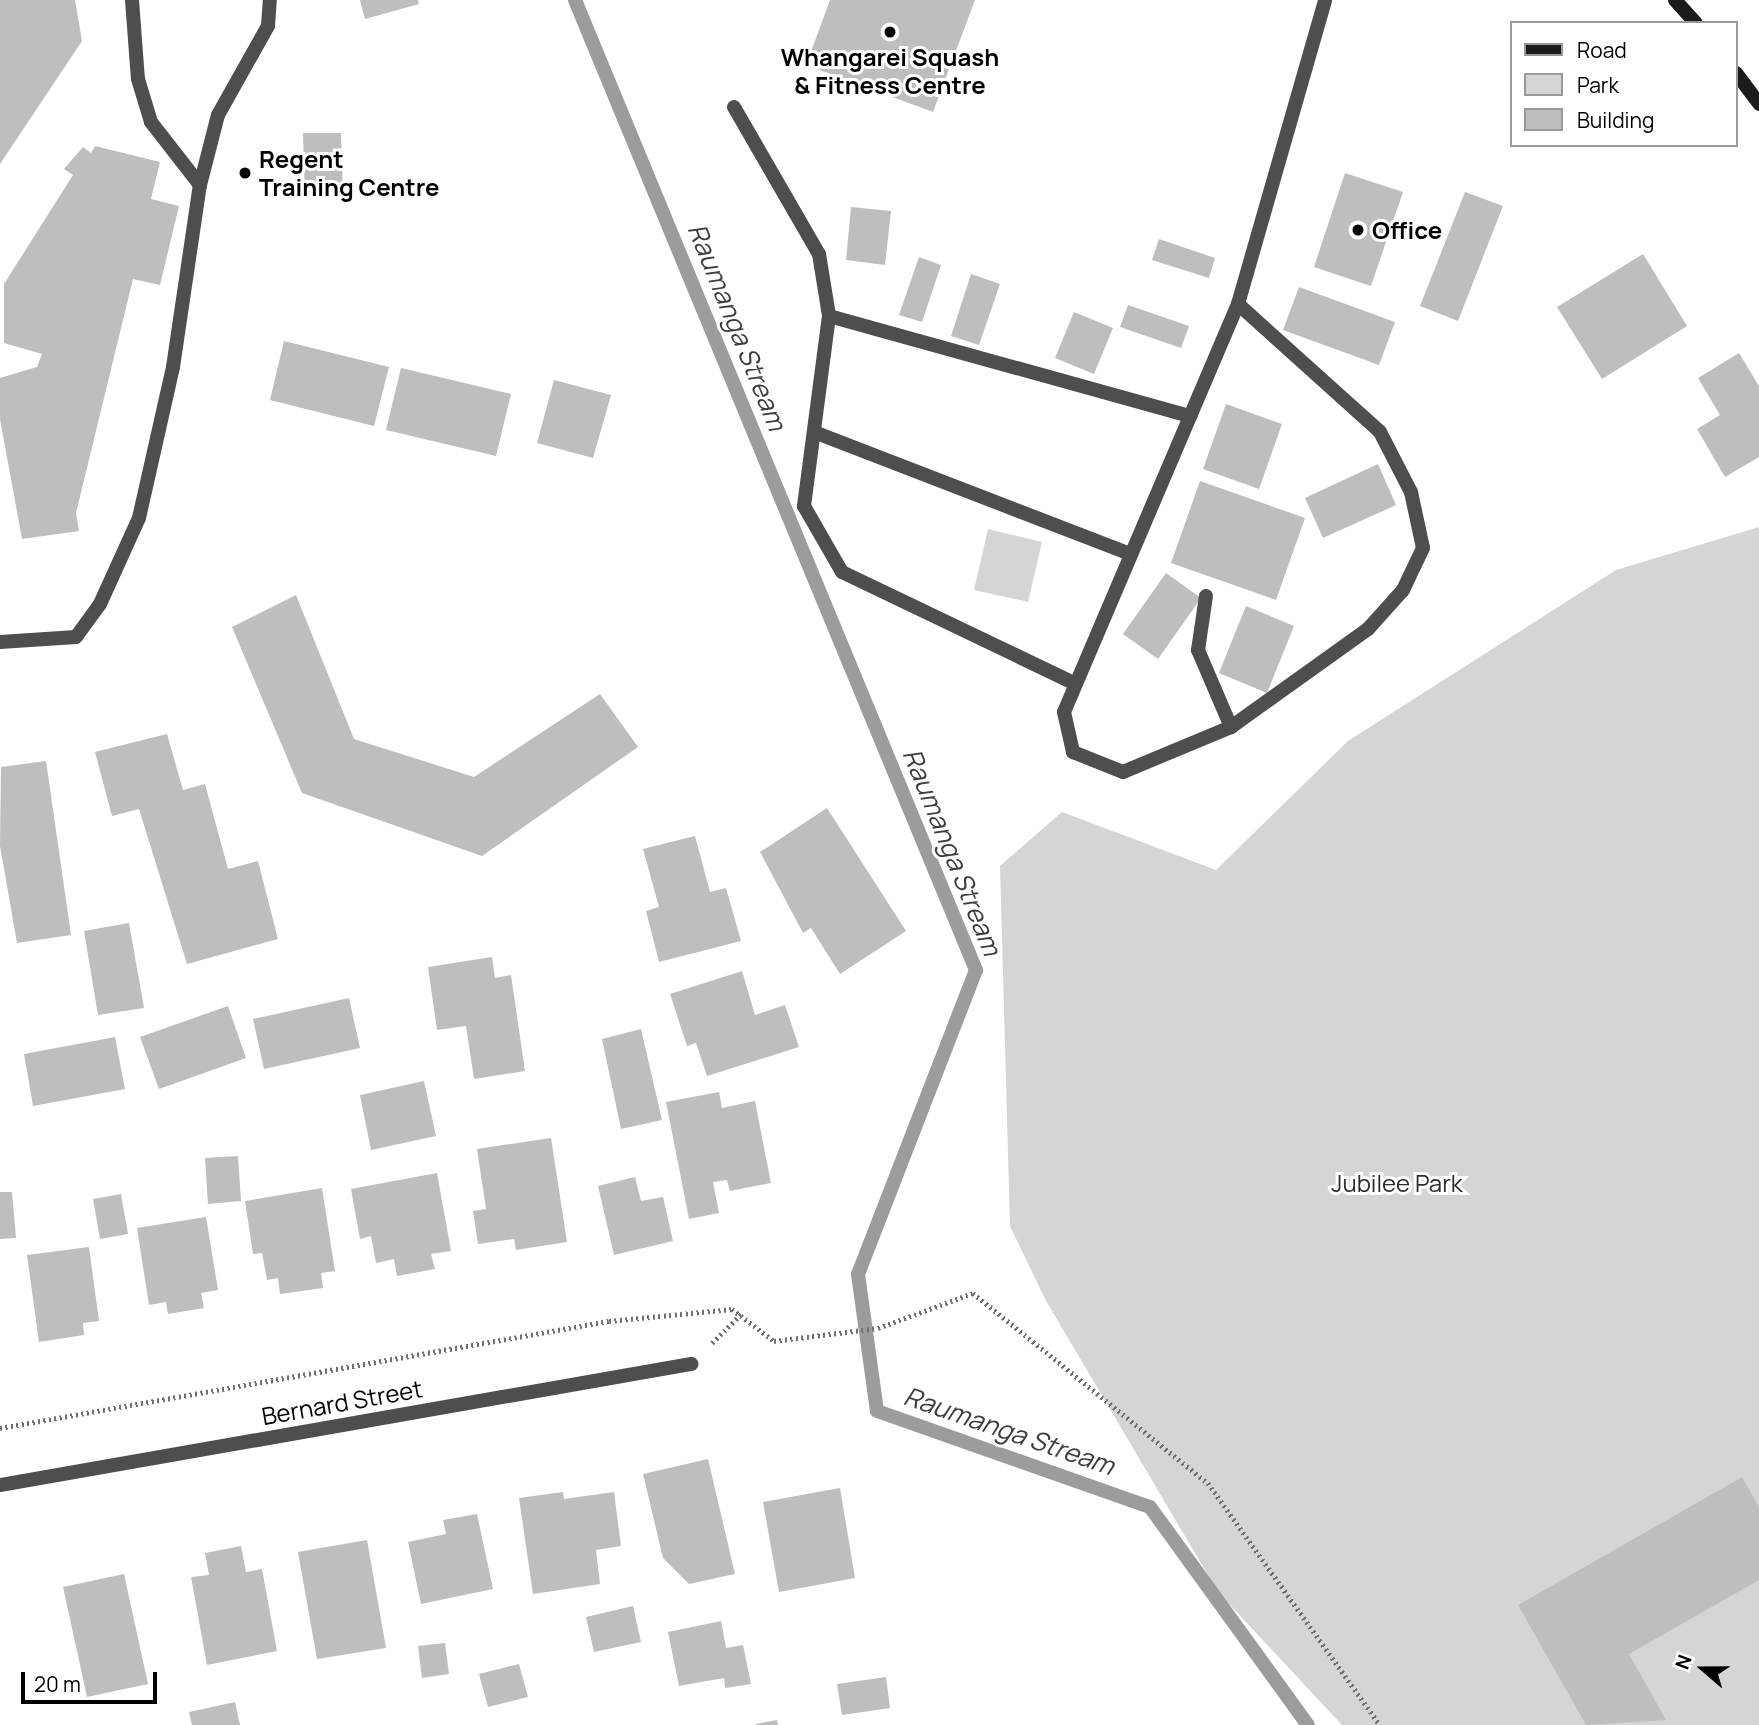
<!DOCTYPE html>
<html>
<head>
<meta charset="utf-8">
<style>
	body { margin:0 }
	#map { position:relative; width:1759px; height:1725px; overflow:hidden; background:#fff; font-family:Manrope,sans-serif }
	div>[style] { position:absolute }
	[style*='--x'] { left:calc(var(--x)*1px); top:calc(var(--y)*1px); width:calc(var(--w)*1px); rotate:calc(var(--a)*1deg) }
	.green>* { inset:0; background:#d5d5d5 }
	.stream>* { height:14px; margin:-7px; padding:0 7px; transform-origin:7px; border-radius:7px; background:#9c9c9c }
	.building>* { inset:0; background:#bebebe }
	.path>* { height:4.5px; margin-top:-2.25px; transform-origin:0; background:repeating-linear-gradient(90deg,#707070 0 2px,transparent 0 5.5px) }
	.lane>* { height:14px; margin:-7px; padding:0 7px; transform-origin:7px; border-radius:7px; background:#4e4e4e }
	.street>* { height:14px; margin:-7px; padding:0 7px; transform-origin:7px; border-radius:7px; background:#4e4e4e }
	.secondary>* { height:14px; margin:-7px; padding:0 7px; transform-origin:7px; border-radius:7px; background:#1b1b1b }
	.dots>* { width:19px; height:19px; translate:-50% -50%; box-sizing:border-box; border:4px solid #fff; border-radius:50% }
	span { translate:-50% -50%; white-space:nowrap; text-align:center; line-height:1.15; -webkit-text-stroke:6px #fff; paint-order:stroke }
	.poi-label { font-size:24px; color:#000; font-weight:700 }
	.left { translate:0 -50%; text-align:left }
	.park-label { font-size:24px; color:#2c2c2c }
	.street-label { font-size:24px; color:#000 }
	.water-label { font-size:26px; color:#3d3d3d; font-style:italic }
	.legend { position:absolute; left:1510px; top:21px; width:228px; height:126px; box-sizing:border-box; background:#fff; border:2px solid #999; margin:0; padding:9px 12px; list-style:none; font-size:21px; color:#000 }
	.legend li { display:flex; align-items:center; gap:14px; height:35px }
	.legend b { width:35px; border:2px solid #999 }
	.north { position:absolute; left:1668px; top:1634px; width:70px; height:70px; -webkit-text-stroke:5px #fff; paint-order:stroke; rotate:290deg; font-size:19px; font-weight:700; line-height:28px; text-align:center; color:#000 }
	.north::after { content:''; display:block; margin:auto; width:24px; height:32px; background:#000; clip-path:polygon(50% 0,100% 100%,50% 72%,0 100%) }
	.scale { position:absolute; left:21px; top:1672px; width:136px; height:32px; box-sizing:border-box; border:4px solid #000; border-top:0; padding-left:9px; font-size:21px; line-height:24px; white-space:nowrap; color:#000; -webkit-text-stroke:5px #fff; paint-order:stroke }
</style>
</head>
<body>
<div id="map">
	<div class="green">
		<div style="clip-path:polygon(1759px 527px,1759px 1725px,1342px 1725px,1218px 1592px,1045px 1299px,1010px 1226px,1000px 866px,1062px 812px,1216px 870px,1348px 741px,1616px 570px)"></div>
		<div style="clip-path:polygon(988px 529px,1042px 542px,1028px 602px,974px 590px)"></div>
	</div>
	<div class="stream">
		<div style="--x:575;--y:0;--w:1050;--a:67.54"></div>
		<div style="--x:976;--y:970;--w:326;--a:111.2"></div>
		<div style="--x:858;--y:1274;--w:138;--a:82.1"></div>
		<div style="--x:877;--y:1411;--w:289;--a:19.4"></div>
		<div style="--x:1150;--y:1507;--w:269;--a:54.1"></div>
	</div>
	<div class="building">
		<div style="clip-path:polygon(0 0,75px 0,82px 41px,0 164px)"></div>
		<div style="clip-path:polygon(360px 0,418px 0,419px 4px,365px 19px)"></div>
		<div style="clip-path:polygon(830px 0,975px 0,933px 112px,806px 65px)"></div>
		<div style="clip-path:polygon(303px 133px,341px 133px,343px 198px,305px 199px)"></div>
		<div style="clip-path:polygon(95px 146px,160px 162px,151px 199px,179px 206px,160px 285px,133px 279px,76px 513px,79px 531px,22px 539px,0 419px,0 378px,37px 367px,42px 354px,4px 343px,4px 284px,73px 175px,64px 169px,83px 147px,91px 153px)"></div>
		<div style="clip-path:polygon(1345px 173px,1403px 192px,1371px 286px,1314px 267px)"></div>
		<div style="clip-path:polygon(1465px 192px,1503px 206px,1458px 321px,1420px 306px)"></div>
		<div style="clip-path:polygon(851px 207px,891px 211px,885px 265px,846px 260px)"></div>
		<div style="clip-path:polygon(1159px 239px,1215px 258px,1209px 278px,1152px 260px)"></div>
		<div style="clip-path:polygon(1643px 254px,1687px 326px,1602px 379px,1557px 307px)"></div>
		<div style="clip-path:polygon(919px 257px,941px 265px,922px 322px,899px 315px)"></div>
		<div style="clip-path:polygon(971px 274px,1000px 284px,979px 345px,951px 336px)"></div>
		<div style="clip-path:polygon(1299px 287px,1395px 322px,1379px 365px,1283px 330px)"></div>
		<div style="clip-path:polygon(1128px 305px,1189px 326px,1181px 348px,1120px 327px)"></div>
		<div style="clip-path:polygon(1074px 312px,1113px 328px,1094px 374px,1055px 358px)"></div>
		<div style="clip-path:polygon(284px 341px,389px 367px,374px 426px,270px 400px)"></div>
		<div style="clip-path:polygon(1739px 353px,1759px 386px,1759px 457px,1725px 477px,1697px 429px,1720px 415px,1698px 378px)"></div>
		<div style="clip-path:polygon(401px 368px,511px 394px,496px 456px,386px 430px)"></div>
		<div style="clip-path:polygon(554px 380px,611px 395px,593px 458px,537px 443px)"></div>
		<div style="clip-path:polygon(1226px 404px,1282px 424px,1259px 489px,1203px 469px)"></div>
		<div style="clip-path:polygon(1378px 464px,1396px 505px,1323px 538px,1305px 498px)"></div>
		<div style="clip-path:polygon(1200px 481px,1305px 518px,1276px 600px,1171px 563px)"></div>
		<div style="clip-path:polygon(1166px 573px,1201px 598px,1158px 659px,1123px 634px)"></div>
		<div style="clip-path:polygon(296px 595px,354px 739px,474px 777px,600px 694px,638px 747px,482px 856px,302px 793px,232px 627px)"></div>
		<div style="clip-path:polygon(1246px 606px,1294px 626px,1267px 693px,1219px 673px)"></div>
		<div style="clip-path:polygon(167px 734px,183px 790px,205px 784px,228px 869px,258px 861px,278px 939px,187px 964px,139px 809px,112px 816px,95px 752px)"></div>
		<div style="clip-path:polygon(46px 761px,71px 935px,17px 943px,0 846px,1px 767px)"></div>
		<div style="clip-path:polygon(827px 808px,906px 931px,840px 974px,811px 928px,803px 933px,760px 852px)"></div>
		<div style="clip-path:polygon(695px 836px,710px 892px,726px 888px,741px 941px,659px 962px,646px 911px,659px 907px,643px 849px)"></div>
		<div style="clip-path:polygon(129px 923px,144px 1008px,98px 1015px,84px 931px)"></div>
		<div style="clip-path:polygon(492px 957px,495px 978px,511px 975px,525px 1071px,474px 1079px,466px 1026px,437px 1030px,428px 967px)"></div>
		<div style="clip-path:polygon(742px 971px,755px 1015px,785px 1005px,799px 1047px,707px 1076px,696px 1043px,687px 1046px,670px 994px)"></div>
		<div style="clip-path:polygon(349px 998px,360px 1048px,264px 1069px,253px 1019px)"></div>
		<div style="clip-path:polygon(228px 1006px,246px 1058px,159px 1089px,140px 1037px)"></div>
		<div style="clip-path:polygon(641px 1029px,662px 1120px,621px 1129px,602px 1039px)"></div>
		<div style="clip-path:polygon(115px 1037px,125px 1089px,33px 1106px,24px 1054px)"></div>
		<div style="clip-path:polygon(424px 1081px,436px 1136px,371px 1150px,360px 1095px)"></div>
		<div style="clip-path:polygon(719px 1092px,722px 1108px,755px 1101px,771px 1183px,730px 1191px,727px 1180px,713px 1182px,719px 1213px,689px 1219px,666px 1102px)"></div>
		<div style="clip-path:polygon(551px 1138px,567px 1242px,516px 1250px,514px 1239px,478px 1244px,473px 1211px,486px 1209px,477px 1149px)"></div>
		<div style="clip-path:polygon(238px 1156px,241px 1201px,208px 1204px,205px 1158px)"></div>
		<div style="clip-path:polygon(437px 1173px,451px 1251px,431px 1254px,435px 1269px,397px 1276px,394px 1259px,376px 1263px,371px 1236px,360px 1239px,351px 1189px)"></div>
		<div style="clip-path:polygon(635px 1177px,641px 1201px,663px 1197px,673px 1241px,614px 1255px,598px 1186px)"></div>
		<div style="clip-path:polygon(322px 1188px,335px 1271px,321px 1273px,323px 1288px,280px 1294px,278px 1278px,267px 1280px,262px 1253px,253px 1254px,245px 1201px)"></div>
		<div style="clip-path:polygon(0 1192px,12px 1192px,16px 1238px,0 1239px)"></div>
		<div style="clip-path:polygon(121px 1194px,128px 1234px,100px 1239px,93px 1199px)"></div>
		<div style="clip-path:polygon(206px 1217px,218px 1290px,201px 1293px,204px 1308px,168px 1314px,166px 1302px,149px 1305px,137px 1228px)"></div>
		<div style="clip-path:polygon(89px 1247px,99px 1321px,83px 1323px,84px 1335px,39px 1342px,27px 1255px)"></div>
		<div style="clip-path:polygon(708px 1459px,735px 1574px,689px 1584px,663px 1558px,643px 1474px)"></div>
		<div style="clip-path:polygon(1742px 1477px,1759px 1507px,1759px 1580px,1629px 1654px,1666px 1720px,1586px 1725px,1518px 1605px)"></div>
		<div style="clip-path:polygon(840px 1488px,855px 1578px,779px 1592px,763px 1502px)"></div>
		<div style="clip-path:polygon(563px 1492px,564px 1499px,614px 1492px,621px 1546px,596px 1550px,600px 1584px,533px 1594px,519px 1498px)"></div>
		<div style="clip-path:polygon(477px 1514px,493px 1589px,421px 1604px,408px 1542px,446px 1534px,443px 1520px)"></div>
		<div style="clip-path:polygon(367px 1540px,386px 1648px,317px 1659px,298px 1552px)"></div>
		<div style="clip-path:polygon(241px 1546px,246px 1572px,262px 1569px,277px 1651px,207px 1665px,191px 1577px,209px 1575px,205px 1553px)"></div>
		<div style="clip-path:polygon(124px 1574px,148px 1684px,87px 1697px,63px 1587px)"></div>
		<div style="clip-path:polygon(633px 1606px,641px 1642px,594px 1652px,586px 1617px)"></div>
		<div style="clip-path:polygon(721px 1621px,726px 1648px,743px 1645px,751px 1684px,725px 1688px,724px 1678px,679px 1686px,668px 1632px)"></div>
		<div style="clip-path:polygon(445px 1643px,449px 1674px,422px 1678px,418px 1646px)"></div>
		<div style="clip-path:polygon(519px 1664px,528px 1697px,488px 1707px,479px 1674px)"></div>
		<div style="clip-path:polygon(886px 1677px,890px 1708px,842px 1715px,837px 1684px)"></div>
		<div style="clip-path:polygon(235px 1702px,240px 1725px,192px 1725px,189px 1712px)"></div>
		<div style="clip-path:polygon(777px 1720px,778px 1725px,756px 1725px,756px 1724px)"></div>
	</div>
	<div class="path">
		<div style="--x:712;--y:1343;--w:41;--a:-45"></div>
		<div style="--x:0;--y:1428;--w:618;--a:-9.97"></div>
		<div style="--x:609;--y:1321;--w:124;--a:-5.6"></div>
		<div style="--x:732;--y:1309;--w:53;--a:37.3"></div>
		<div style="--x:774;--y:1341;--w:105;--a:-7.1"></div>
		<div style="--x:878;--y:1328;--w:101;--a:-20.2"></div>
		<div style="--x:973;--y:1293;--w:302;--a:39"></div>
		<div style="--x:1208;--y:1483;--w:297;--a:54.6"></div>
	</div>
	<div class="lane">
		<div style="--x:132;--y:0;--w:79;--a:85.7"></div>
		<div style="--x:138;--y:79;--w:45;--a:73.2"></div>
		<div style="--x:151;--y:122;--w:80;--a:52.1"></div>
		<div style="--x:734;--y:107;--w:170;--a:60"></div>
		<div style="--x:819;--y:254;--w:63;--a:80.8"></div>
		<div style="--x:829;--y:316;--w:192;--a:97.5"></div>
		<div style="--x:804;--y:506;--w:76;--a:60.1"></div>
		<div style="--x:842;--y:572;--w:259;--a:25.6"></div>
		<div style="--x:1238;--y:304;--w:191;--a:42"></div>
		<div style="--x:1380;--y:432;--w:68;--a:62.7"></div>
		<div style="--x:1411;--y:492;--w:57;--a:77.9"></div>
		<div style="--x:1423;--y:548;--w:47;--a:115.5"></div>
		<div style="--x:1403;--y:590;--w:52;--a:131.9"></div>
		<div style="--x:1368;--y:629;--w:168;--a:144.4"></div>
		<div style="--x:1231;--y:727;--w:117;--a:157.4"></div>
		<div style="--x:1123;--y:772;--w:54;--a:-158.2"></div>
		<div style="--x:1073;--y:752;--w:41;--a:-102.7"></div>
		<div style="--x:1064;--y:712;--w:444;--a:-66.9"></div>
		<div style="--x:1238;--y:304;--w:316;--a:-74"></div>
		<div style="--x:829;--y:316;--w:375;--a:15.5"></div>
		<div style="--x:814;--y:432;--w:339;--a:21.1"></div>
		<div style="--x:1206;--y:596;--w:55;--a:98.4"></div>
		<div style="--x:1198;--y:650;--w:84;--a:66.8"></div>
		<div style="--x:76;--y:637;--w:41;--a:-54"></div>
		<div style="--x:100;--y:604;--w:94;--a:-65.6"></div>
		<div style="--x:139;--y:518;--w:155;--a:-77.3"></div>
		<div style="--x:173;--y:367;--w:184;--a:-81.6"></div>
		<div style="--x:200;--y:185;--w:72;--a:-75.6"></div>
		<div style="--x:218;--y:115;--w:102;--a:-60.7"></div>
		<div style="--x:268;--y:26;--w:26;--a:-86"></div>
	</div>
	<div class="street">
		<div style="--x:0;--y:642;--w:76;--a:-3.8"></div>
		<div style="--x:0;--y:1485;--w:702;--a:-9.93"></div>
	</div>
	<div class="secondary">
		<div style="--x:1675;--y:0;--w:31;--a:48"></div>
		<div style="--x:1736;--y:73;--w:39;--a:53"></div>
	</div>
	<div class="dots">
		<div style="left:890px;top:32px;background:#000"></div>
		<div style="left:245px;top:173px;background:#000"></div>
		<div style="left:1358px;top:230px;background:#000"></div>
	</div>
	<div class="poi-label">
		<span style="left:890px;top:71px">Whangarei Squash<br>&amp; Fitness Centre</span>
		<span class="left" style="left:259px;top:173px">Regent<br>Training Centre</span>
		<span class="left" style="left:1372px;top:230px">Office</span>
	</div>
	<div class="park-label">
		<span style="left:1397px;top:1183px">Jubilee Park</span>
	</div>
	<div class="street-label">
		<span style="left:342px;top:1402px;rotate:-10deg">Bernard Street</span>
	</div>
	<div class="water-label">
		<span style="left:737px;top:327px;rotate:68deg">Raumanga Stream</span>
		<span style="left:952px;top:852px;rotate:68deg">Raumanga Stream</span>
		<span style="left:1009px;top:1431px;rotate:19deg">Raumanga Stream</span>
	</div>
	<ul class="legend">
	<li><b style="height:9px;background:#1b1b1b"></b>Road</li>
	<li><b style="height:19px;background:#d5d5d5"></b>Park</li>
	<li><b style="height:19px;background:#bebebe"></b>Building</li>
	</ul>
	<div class="north">N</div>
	<div class="scale">20 m</div>
</div>
</body>
</html>
